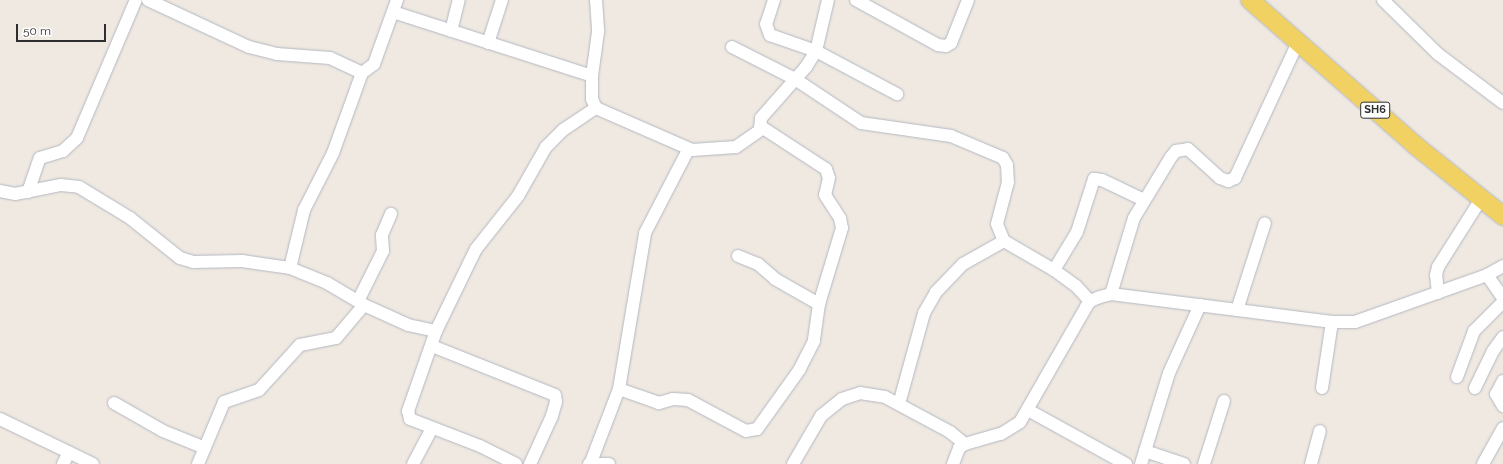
<!DOCTYPE html>
<html>
<head>
<meta charset="utf-8">
<style>
	body { margin:0 }
	#map { position:relative; width:1503px; height:464px; overflow:hidden; background:#efe9e1; font-family:Raleway,sans-serif }
	div>[style] { position:absolute }
	[style*='--x'] { left:calc(var(--x)*1px); top:calc(var(--y)*1px); width:calc(var(--w)*1px); rotate:calc(var(--a)*1deg) }
	.roads { filter:drop-shadow(0 0 1px #b4b7c1) drop-shadow(0 0 1px #b4b7c1) }
	.street>* { height:12px; margin:-6px; padding:0 6px; transform-origin:6px; border-radius:6px; background:#fff }
	.primary>* { height:18px; margin:-9px; padding:0 9px; transform-origin:9px; border-radius:9px; background:#f2d163 }
	span { translate:-50% -50%; white-space:nowrap; text-align:center; line-height:1.15; -webkit-text-stroke:3px #fff; paint-order:stroke }
	.shield-label span { padding:1px 3px; background:#fff; border:1px solid; border-radius:3px; -webkit-text-stroke-width:0 }
	.shield-label { font-size:11px; color:#2e2e2e; font-weight:700 }
	.scale { position:absolute; left:16px; top:24px; width:90px; height:18px; box-sizing:border-box; border:2px solid #2e2e2e; border-top:0; padding-left:5px; font-size:12px; line-height:14px; white-space:nowrap; color:#2e2e2e; -webkit-text-stroke:3px #fff; paint-order:stroke }
</style>
</head>
<body>
<div id="map">
	<div class="roads">
		<div class="street">
			<div style="--x:148;--y:0;--w:111;--a:25"></div>
			<div style="--x:249;--y:47;--w:29;--a:14"></div>
			<div style="--x:277;--y:54;--w:53;--a:4.3"></div>
			<div style="--x:330;--y:58;--w:35;--a:25"></div>
			<div style="--x:596;--y:0;--w:32;--a:86"></div>
			<div style="--x:598;--y:32;--w:44;--a:97.8"></div>
			<div style="--x:592;--y:76;--w:23;--a:90"></div>
			<div style="--x:592;--y:99;--w:10;--a:66"></div>
			<div style="--x:596;--y:108;--w:105;--a:23.6"></div>
			<div style="--x:692;--y:150;--w:44;--a:-3.9"></div>
			<div style="--x:736;--y:147;--w:33;--a:-35"></div>
			<div style="--x:763;--y:128;--w:75;--a:33.1"></div>
			<div style="--x:826;--y:169;--w:9;--a:72"></div>
			<div style="--x:829;--y:178;--w:17;--a:103"></div>
			<div style="--x:825;--y:195;--w:27;--a:57"></div>
			<div style="--x:840;--y:218;--w:10;--a:79"></div>
			<div style="--x:842;--y:228;--w:79;--a:106.8"></div>
			<div style="--x:819;--y:304;--w:37;--a:98"></div>
			<div style="--x:814;--y:341;--w:31;--a:117"></div>
			<div style="--x:800;--y:369;--w:74;--a:125.6"></div>
			<div style="--x:757;--y:429;--w:11;--a:170"></div>
			<div style="--x:746;--y:431;--w:66;--a:-151.9"></div>
			<div style="--x:688;--y:400;--w:15;--a:-176"></div>
			<div style="--x:673;--y:399;--w:15;--a:164"></div>
			<div style="--x:659;--y:403;--w:42;--a:-160.7"></div>
			<div style="--x:774;--y:0;--w:25;--a:108"></div>
			<div style="--x:766;--y:24;--w:12;--a:70"></div>
			<div style="--x:770;--y:35;--w:49;--a:19.2"></div>
			<div style="--x:816;--y:51;--w:92;--a:28"></div>
			<div style="--x:856;--y:0;--w:94;--a:28.8"></div>
			<div style="--x:938;--y:45;--w:8;--a:7"></div>
			<div style="--x:946;--y:46;--w:6;--a:-31"></div>
			<div style="--x:951;--y:43;--w:46;--a:-68.4"></div>
			<div style="--x:1383;--y:0;--w:77;--a:44.5"></div>
			<div style="--x:1438;--y:54;--w:81;--a:37"></div>
			<div style="--x:393;--y:12;--w:209;--a:17.8"></div>
			<div style="--x:451;--y:31;--w:32;--a:-76"></div>
			<div style="--x:488;--y:43;--w:45;--a:-72"></div>
			<div style="--x:732;--y:47;--w:71;--a:26.9"></div>
			<div style="--x:795;--y:79;--w:79;--a:33.7"></div>
			<div style="--x:861;--y:123;--w:91;--a:8.2"></div>
			<div style="--x:951;--y:136;--w:56;--a:22.9"></div>
			<div style="--x:1003;--y:158;--w:8;--a:60"></div>
			<div style="--x:1007;--y:165;--w:17;--a:87"></div>
			<div style="--x:1008;--y:182;--w:43;--a:104.7"></div>
			<div style="--x:997;--y:224;--w:18;--a:68"></div>
			<div style="--x:1004;--y:241;--w:58;--a:30.1"></div>
			<div style="--x:1054;--y:270;--w:27;--a:36"></div>
			<div style="--x:1076;--y:286;--w:21;--a:47"></div>
			<div style="--x:760;--y:128;--w:10;--a:-84"></div>
			<div style="--x:761;--y:118;--w:68;--a:-48.6"></div>
			<div style="--x:806;--y:67;--w:19;--a:-58"></div>
			<div style="--x:816;--y:51;--w:52;--a:-76.8"></div>
			<div style="--x:0;--y:191;--w:15;--a:11"></div>
			<div style="--x:15;--y:194;--w:47;--a:-11.1"></div>
			<div style="--x:61;--y:185;--w:18;--a:6"></div>
			<div style="--x:79;--y:187;--w:60;--a:31.3"></div>
			<div style="--x:130;--y:218;--w:64;--a:38.7"></div>
			<div style="--x:180;--y:258;--w:14;--a:17"></div>
			<div style="--x:193;--y:262;--w:49;--a:-1.2"></div>
			<div style="--x:242;--y:261;--w:49;--a:8.3"></div>
			<div style="--x:290;--y:268;--w:40;--a:22"></div>
			<div style="--x:327;--y:283;--w:43;--a:30.7"></div>
			<div style="--x:28;--y:192;--w:36;--a:-71"></div>
			<div style="--x:40;--y:158;--w:24;--a:-17"></div>
			<div style="--x:63;--y:151;--w:19;--a:-43"></div>
			<div style="--x:77;--y:138;--w:150;--a:-66.9"></div>
			<div style="--x:738;--y:256;--w:22;--a:22"></div>
			<div style="--x:758;--y:264;--w:23;--a:41"></div>
			<div style="--x:775;--y:279;--w:51;--a:29.6"></div>
			<div style="--x:290;--y:268;--w:60;--a:-76.4"></div>
			<div style="--x:304;--y:210;--w:64;--a:-63"></div>
			<div style="--x:333;--y:153;--w:85;--a:-70.1"></div>
			<div style="--x:362;--y:73;--w:15;--a:-37"></div>
			<div style="--x:374;--y:64;--w:68;--a:-70.2"></div>
			<div style="--x:1054;--y:270;--w:44;--a:-58.8"></div>
			<div style="--x:1077;--y:232;--w:56;--a:-72.2"></div>
			<div style="--x:1094;--y:179;--w:8;--a:7"></div>
			<div style="--x:1102;--y:180;--w:47;--a:25.5"></div>
			<div style="--x:1487;--y:275;--w:28;--a:55"></div>
			<div style="--x:1438;--y:293;--w:18;--a:-96"></div>
			<div style="--x:1436;--y:275;--w:8;--a:-76"></div>
			<div style="--x:1438;--y:267;--w:80;--a:-57.7"></div>
			<div style="--x:1111;--y:294;--w:79;--a:-73.2"></div>
			<div style="--x:1134;--y:218;--w:71;--a:-58.8"></div>
			<div style="--x:1171;--y:157;--w:8;--a:-50"></div>
			<div style="--x:1176;--y:151;--w:12;--a:-9"></div>
			<div style="--x:1188;--y:149;--w:43;--a:42.2"></div>
			<div style="--x:1220;--y:178;--w:9;--a:21"></div>
			<div style="--x:1228;--y:181;--w:8;--a:-23"></div>
			<div style="--x:1235;--y:178;--w:150;--a:-65.1"></div>
			<div style="--x:358;--y:301;--w:56;--a:-63.4"></div>
			<div style="--x:383;--y:251;--w:16;--a:-94"></div>
			<div style="--x:382;--y:235;--w:23;--a:-67"></div>
			<div style="--x:1237;--y:310;--w:91;--a:-72.2"></div>
			<div style="--x:436;--y:331;--w:85;--a:109.3"></div>
			<div style="--x:408;--y:411;--w:8;--a:76"></div>
			<div style="--x:410;--y:419;--w:75;--a:21.1"></div>
			<div style="--x:480;--y:446;--w:40;--a:26.6"></div>
			<div style="--x:432;--y:346;--w:132;--a:21.7"></div>
			<div style="--x:555;--y:395;--w:7;--a:82"></div>
			<div style="--x:556;--y:402;--w:15;--a:106"></div>
			<div style="--x:552;--y:416;--w:53;--a:114.6"></div>
			<div style="--x:1457;--y:377;--w:49;--a:-69.7"></div>
			<div style="--x:1474;--y:331;--w:41;--a:-45"></div>
			<div style="--x:1503;--y:381;--w:15;--a:118"></div>
			<div style="--x:1496;--y:394;--w:14;--a:60"></div>
			<div style="--x:1322;--y:388;--w:67;--a:-81.4"></div>
			<div style="--x:1475;--y:388;--w:41;--a:-64.1"></div>
			<div style="--x:1493;--y:351;--w:17;--a:-54"></div>
			<div style="--x:114;--y:403;--w:56;--a:29.7"></div>
			<div style="--x:163;--y:431;--w:45;--a:22"></div>
			<div style="--x:899;--y:404;--w:94;--a:-74.6"></div>
			<div style="--x:924;--y:313;--w:24;--a:-60"></div>
			<div style="--x:936;--y:292;--w:39;--a:-46"></div>
			<div style="--x:963;--y:264;--w:47;--a:-29.3"></div>
			<div style="--x:1028;--y:410;--w:112;--a:28.9"></div>
			<div style="--x:0;--y:419;--w:103;--a:25.8"></div>
			<div style="--x:1145;--y:451;--w:41;--a:18.4"></div>
			<div style="--x:591;--y:462;--w:78;--a:-69"></div>
			<div style="--x:619;--y:389;--w:158;--a:-80.5"></div>
			<div style="--x:645;--y:233;--w:93;--a:-62.6"></div>
			<div style="--x:63;--y:464;--w:13;--a:-63"></div>
			<div style="--x:198;--y:464;--w:67;--a:-67.2"></div>
			<div style="--x:224;--y:402;--w:37;--a:-19"></div>
			<div style="--x:259;--y:390;--w:61;--a:-47.7"></div>
			<div style="--x:300;--y:345;--w:37;--a:-11"></div>
			<div style="--x:336;--y:338;--w:43;--a:-49.7"></div>
			<div style="--x:364;--y:305;--w:48;--a:24.4"></div>
			<div style="--x:408;--y:325;--w:29;--a:12"></div>
			<div style="--x:436;--y:331;--w:91;--a:-64"></div>
			<div style="--x:476;--y:249;--w:68;--a:-51.6"></div>
			<div style="--x:518;--y:196;--w:56;--a:-60.3"></div>
			<div style="--x:546;--y:147;--w:24;--a:-45"></div>
			<div style="--x:563;--y:130;--w:40;--a:-34"></div>
			<div style="--x:413;--y:464;--w:40;--a:-62"></div>
			<div style="--x:589;--y:464;--w:20;--a:0"></div>
			<div style="--x:793;--y:464;--w:56;--a:-59.7"></div>
			<div style="--x:821;--y:416;--w:27;--a:-39"></div>
			<div style="--x:842;--y:399;--w:19;--a:-18"></div>
			<div style="--x:860;--y:393;--w:25;--a:9"></div>
			<div style="--x:885;--y:397;--w:74;--a:28.3"></div>
			<div style="--x:950;--y:432;--w:19;--a:39"></div>
			<div style="--x:953;--y:464;--w:17;--a:-69"></div>
			<div style="--x:959;--y:448;--w:7;--a:-34"></div>
			<div style="--x:965;--y:444;--w:37;--a:-16"></div>
			<div style="--x:1001;--y:434;--w:22;--a:-32"></div>
			<div style="--x:1020;--y:422;--w:133;--a:-60.1"></div>
			<div style="--x:1086;--y:307;--w:7;--a:-56"></div>
			<div style="--x:1090;--y:301;--w:11;--a:-22"></div>
			<div style="--x:1100;--y:297;--w:11;--a:-15"></div>
			<div style="--x:1111;--y:294;--w:223;--a:7.2"></div>
			<div style="--x:1332;--y:322;--w:23;--a:0"></div>
			<div style="--x:1355;--y:322;--w:140;--a:-19.6"></div>
			<div style="--x:1487;--y:275;--w:18;--a:-29"></div>
			<div style="--x:1141;--y:464;--w:95;--a:-72.9"></div>
			<div style="--x:1169;--y:373;--w:75;--a:-65.5"></div>
			<div style="--x:1204;--y:464;--w:66;--a:-72.4"></div>
			<div style="--x:1311;--y:464;--w:34;--a:-75"></div>
			<div style="--x:1483;--y:464;--w:41;--a:-60.9"></div>
		</div>
		<div class="primary">
			<div style="--x:1250;--y:0;--w:221;--a:41.3"></div>
			<div style="--x:1416;--y:146;--w:112;--a:38.8"></div>
		</div>
	</div>
	<div class="shield-label">
		<span style="left:1375px;top:110px">SH6</span>
	</div>
	<div class="scale">50 m</div>
</div>
</body>
</html>
